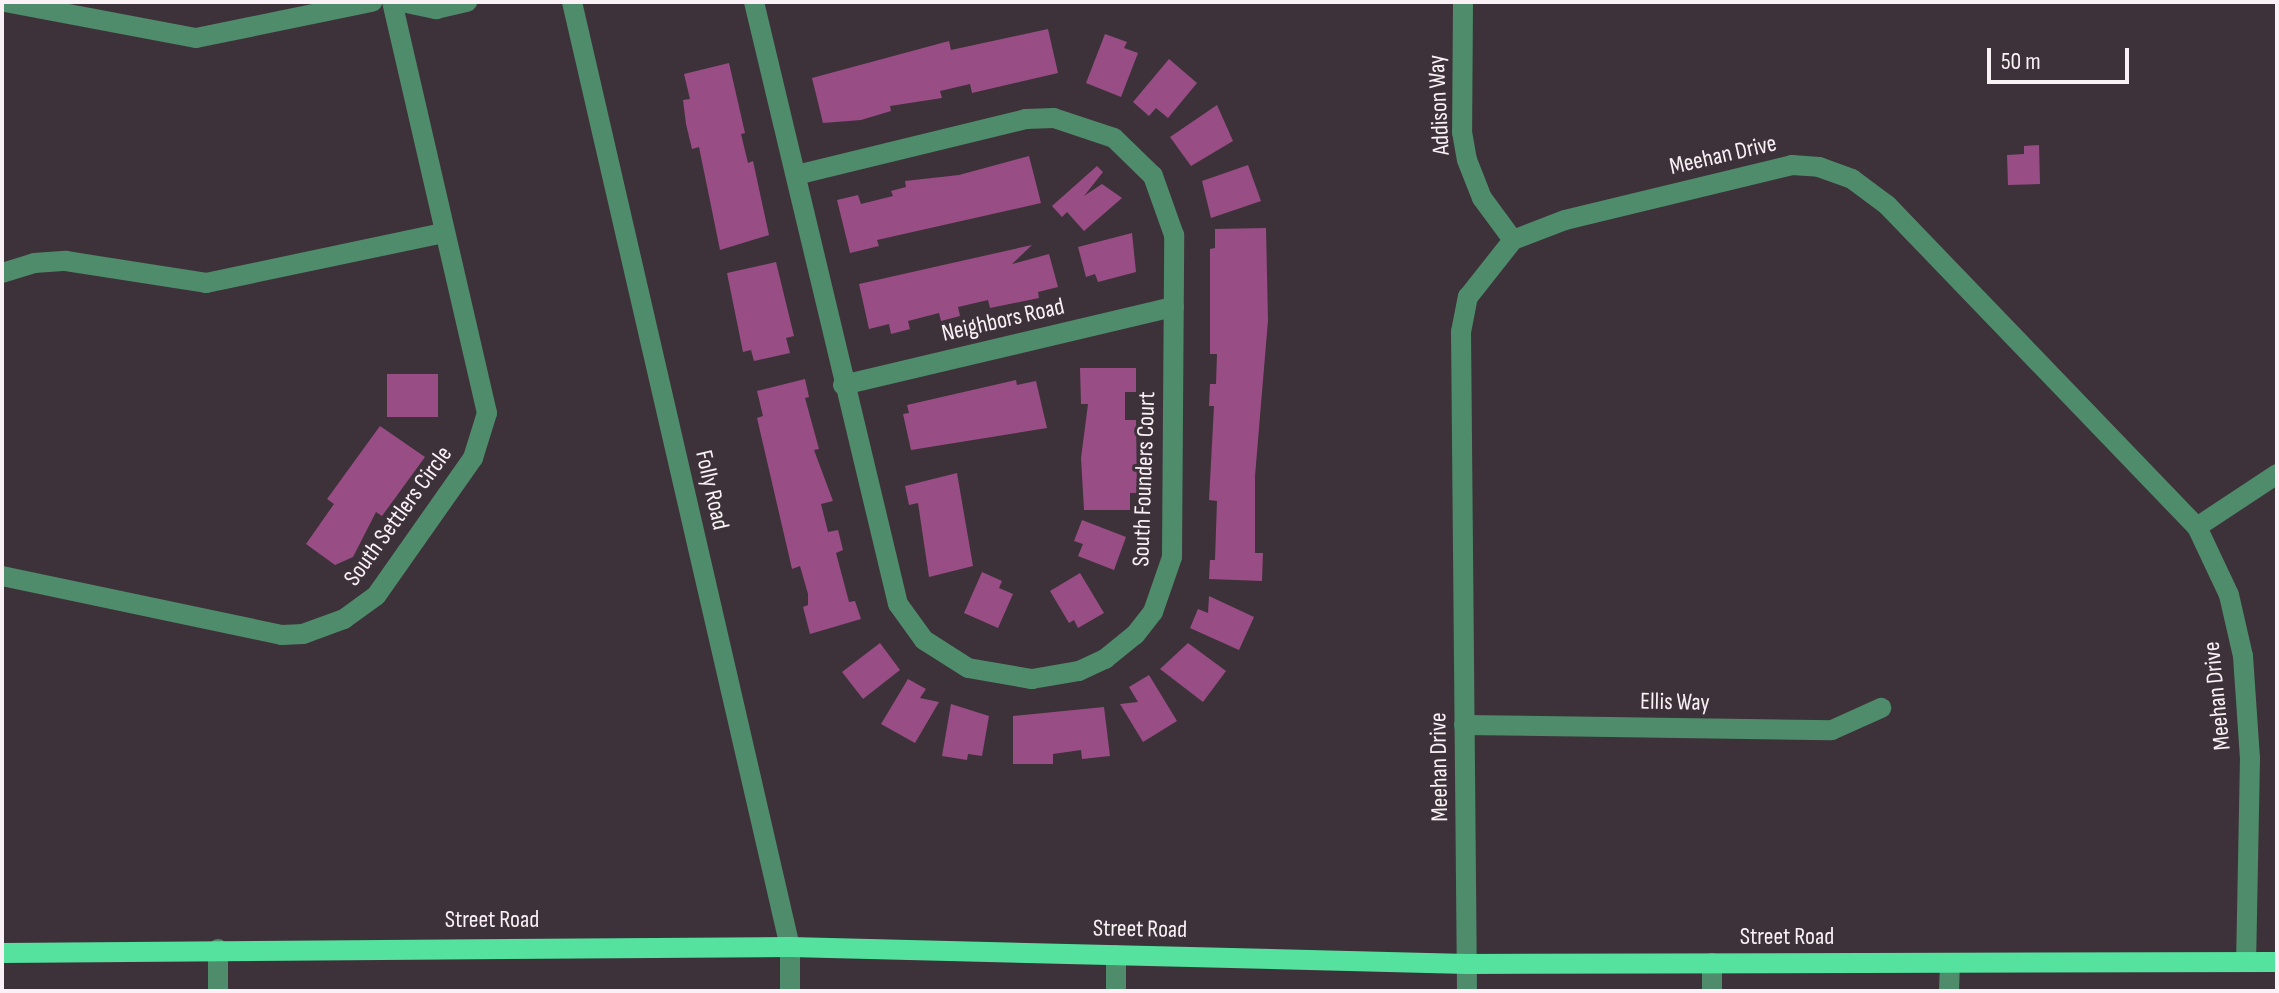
<!DOCTYPE html>
<html>
<head>
<meta charset="utf-8">
<style>
	body { margin:0 }
	#map { position:relative; width:2279px; height:993px; overflow:hidden; background:#3e323a; font-family:"Sofia Sans Condensed",sans-serif }
	div>[style] { position:absolute }
	[style*='--x'] { left:calc(var(--x)*1px); top:calc(var(--y)*1px); width:calc(var(--w)*1px); rotate:calc(var(--a)*1deg) }
	.building>* { inset:0; background:#984d84 }
	.minor>* { height:20px; margin:-10px; padding:0 10px; transform-origin:10px; border-radius:10px; background:#4f8c6b }
	.major>* { height:20px; margin:-10px; padding:0 10px; transform-origin:10px; border-radius:10px; background:#55e29e }
	span { translate:-50% -50%; white-space:nowrap; text-align:center; line-height:1.15; -webkit-text-stroke:6px #3e323a; paint-order:stroke }
	.street-label { font-size:24px; color:#f9f1f6 }
	.frame { position:absolute; inset:0; border:4px solid #f9f1f6; pointer-events:none }
	.scale { position:absolute; left:1987px; top:48px; width:142px; height:36px; box-sizing:border-box; border:4px solid #f9f1f6; border-top:0; padding-left:10px; font-size:24px; line-height:28px; white-space:nowrap; color:#f9f1f6; -webkit-text-stroke:6px #3e323a; paint-order:stroke }
</style>
</head>
<body>
<div id="map">
	<div class="building">
		<div style="clip-path:polygon(1048px 29px,1058px 73px,972px 93px,970px 84px,940px 91px,942px 98px,890px 106px,891px 111px,861px 120px,823px 123px,812px 78px,949px 41px,951px 50px)"></div>
		<div style="clip-path:polygon(1105px 34px,1127px 42px,1124px 48px,1138px 53px,1121px 97px,1086px 83px)"></div>
		<div style="clip-path:polygon(1169px 59px,1197px 83px,1168px 118px,1156px 108px,1149px 116px,1133px 102px)"></div>
		<div style="clip-path:polygon(729px 63px,745px 133px,741px 134px,748px 163px,753px 161px,769px 235px,720px 250px,699px 147px,692px 149px,686px 124px,683px 100px,690px 99px,684px 74px)"></div>
		<div style="clip-path:polygon(1217px 105px,1233px 141px,1191px 166px,1170px 137px)"></div>
		<div style="clip-path:polygon(2039px 145px,2040px 184px,2008px 185px,2007px 155px,2024px 154px,2024px 146px)"></div>
		<div style="clip-path:polygon(1029px 156px,1041px 203px,877px 240px,879px 246px,850px 253px,837px 200px,858px 195px,861px 204px,893px 196px,891px 191px,906px 187px,905px 181px,959px 175px)"></div>
		<div style="clip-path:polygon(1248px 165px,1261px 201px,1211px 218px,1202px 181px)"></div>
		<div style="clip-path:polygon(1097px 166px,1103px 172px,1084px 196px,1102px 184px,1122px 198px,1084px 231px,1067px 212px,1062px 217px,1052px 206px)"></div>
		<div style="clip-path:polygon(1266px 228px,1268px 320px,1255px 476px,1255px 553px,1263px 553px,1262px 581px,1209px 579px,1210px 560px,1215px 560px,1217px 501px,1209px 500px,1214px 406px,1209px 406px,1210px 384px,1216px 384px,1217px 354px,1210px 354px,1210px 249px,1215px 248px,1215px 229px)"></div>
		<div style="clip-path:polygon(1132px 233px,1136px 272px,1098px 282px,1095px 274px,1086px 277px,1078px 247px)"></div>
		<div style="clip-path:polygon(1032px 245px,1012px 264px,1049px 254px,1058px 287px,1038px 292px,1039px 298px,990px 308px,988px 300px,958px 307px,960px 316px,941px 321px,939px 313px,908px 321px,910px 329px,891px 334px,889px 324px,869px 329px,859px 284px)"></div>
		<div style="clip-path:polygon(776px 262px,794px 336px,786px 338px,790px 353px,754px 361px,751px 350px,743px 352px,727px 273px)"></div>
		<div style="clip-path:polygon(1080px 368px,1136px 368px,1136px 392px,1125px 392px,1125px 420px,1136px 420px,1137px 493px,1130px 493px,1130px 510px,1084px 510px,1081px 458px,1088px 404px,1081px 404px)"></div>
		<div style="clip-path:polygon(387px 374px,438px 374px,438px 417px,387px 417px)"></div>
		<div style="clip-path:polygon(805px 379px,809px 397px,805px 398px,819px 449px,814px 450px,833px 501px,821px 504px,828px 532px,838px 530px,843px 550px,836px 553px,849px 602px,855px 601px,861px 619px,810px 634px,803px 607px,808px 605px,808px 594px,800px 566px,792px 569px,757px 418px,763px 416px,757px 391px)"></div>
		<div style="clip-path:polygon(1016px 380px,1017px 385px,1036px 381px,1047px 428px,911px 450px,903px 414px,909px 413px,907px 405px)"></div>
		<div style="clip-path:polygon(380px 426px,425px 457px,382px 516px,376px 512px,353px 557px,335px 565px,306px 544px,334px 504px,327px 499px)"></div>
		<div style="clip-path:polygon(957px 473px,973px 566px,929px 577px,918px 503px,909px 505px,905px 486px)"></div>
		<div style="clip-path:polygon(1082px 520px,1126px 537px,1114px 570px,1078px 556px,1083px 544px,1074px 541px)"></div>
		<div style="clip-path:polygon(982px 572px,1002px 581px,999px 588px,1013px 594px,998px 628px,964px 613px)"></div>
		<div style="clip-path:polygon(1080px 573px,1104px 613px,1078px 628px,1074px 620px,1069px 623px,1050px 591px)"></div>
		<div style="clip-path:polygon(1209px 596px,1254px 617px,1239px 650px,1190px 628px,1198px 609px,1208px 613px)"></div>
		<div style="clip-path:polygon(880px 643px,900px 670px,863px 699px,842px 672px)"></div>
		<div style="clip-path:polygon(1188px 643px,1226px 671px,1203px 702px,1160px 669px)"></div>
		<div style="clip-path:polygon(1149px 675px,1177px 721px,1143px 742px,1120px 704px,1138px 702px,1129px 687px)"></div>
		<div style="clip-path:polygon(908px 679px,926px 689px,920px 698px,939px 702px,915px 743px,881px 724px)"></div>
		<div style="clip-path:polygon(951px 704px,989px 716px,982px 756px,968px 754px,967px 760px,942px 756px)"></div>
		<div style="clip-path:polygon(1104px 707px,1110px 756px,1082px 759px,1081px 750px,1053px 754px,1053px 764px,1013px 764px,1013px 716px)"></div>
	</div>
	<div class="minor">
		<div style="--x:5;--y:2;--w:194;--a:10.7"></div>
		<div style="--x:196;--y:38;--w:180;--a:-11.6"></div>
		<div style="--x:402;--y:2;--w:35;--a:12"></div>
		<div style="--x:436;--y:9;--w:32;--a:-13"></div>
		<div style="--x:572;--y:2;--w:970;--a:77.01"></div>
		<div style="--x:790;--y:947;--w:44;--a:90"></div>
		<div style="--x:754;--y:2;--w:619;--a:76.55"></div>
		<div style="--x:898;--y:604;--w:44;--a:54.2"></div>
		<div style="--x:924;--y:640;--w:52;--a:32.5"></div>
		<div style="--x:968;--y:668;--w:65;--a:9.8"></div>
		<div style="--x:1032;--y:679;--w:48;--a:-9.7"></div>
		<div style="--x:1079;--y:671;--w:29;--a:-25"></div>
		<div style="--x:1105;--y:659;--w:38;--a:-39"></div>
		<div style="--x:1135;--y:635;--w:29;--a:-52"></div>
		<div style="--x:1153;--y:612;--w:58;--a:-70.9"></div>
		<div style="--x:1172;--y:557;--w:322;--a:-89.6"></div>
		<div style="--x:1174;--y:235;--w:63;--a:-109.6"></div>
		<div style="--x:1153;--y:176;--w:54;--a:-135.7"></div>
		<div style="--x:1114;--y:138;--w:63;--a:-161.6"></div>
		<div style="--x:1054;--y:118;--w:28;--a:178"></div>
		<div style="--x:1026;--y:119;--w:237;--a:166.3"></div>
		<div style="--x:1463;--y:2;--w:130;--a:90.4"></div>
		<div style="--x:1462;--y:132;--w:28;--a:80"></div>
		<div style="--x:1467;--y:160;--w:41;--a:68.5"></div>
		<div style="--x:1482;--y:198;--w:52;--a:53.6"></div>
		<div style="--x:2;--y:273;--w:34;--a:-17"></div>
		<div style="--x:34;--y:263;--w:32;--a:-4"></div>
		<div style="--x:66;--y:261;--w:142;--a:8.9"></div>
		<div style="--x:206;--y:283;--w:243;--a:-11.9"></div>
		<div style="--x:843;--y:385;--w:340;--a:-13.3"></div>
		<div style="--x:2197;--y:527;--w:96;--a:-33.5"></div>
		<div style="--x:2;--y:576;--w:286;--a:11.9"></div>
		<div style="--x:282;--y:635;--w:21;--a:-3"></div>
		<div style="--x:303;--y:634;--w:44;--a:-20.1"></div>
		<div style="--x:344;--y:619;--w:39;--a:-36"></div>
		<div style="--x:376;--y:596;--w:169;--a:-54.9"></div>
		<div style="--x:473;--y:458;--w:47;--a:-72.7"></div>
		<div style="--x:487;--y:413;--w:422;--a:-103"></div>
		<div style="--x:1464;--y:725;--w:368;--a:0.8"></div>
		<div style="--x:1832;--y:730;--w:54;--a:-24.2"></div>
		<div style="--x:1116;--y:955;--w:36;--a:90"></div>
		<div style="--x:218;--y:991;--w:42;--a:-90"></div>
		<div style="--x:1467;--y:991;--w:659;--a:-90.52"></div>
		<div style="--x:1461;--y:332;--w:36;--a:-79"></div>
		<div style="--x:1468;--y:297;--w:73;--a:-51.7"></div>
		<div style="--x:1513;--y:240;--w:56;--a:-21"></div>
		<div style="--x:1565;--y:220;--w:234;--a:-13.6"></div>
		<div style="--x:1792;--y:165;--w:27;--a:4"></div>
		<div style="--x:1819;--y:167;--w:35;--a:20"></div>
		<div style="--x:1852;--y:179;--w:44;--a:36.6"></div>
		<div style="--x:1887;--y:205;--w:447;--a:46.1"></div>
		<div style="--x:2197;--y:527;--w:75;--a:64.8"></div>
		<div style="--x:2229;--y:595;--w:63;--a:77.1"></div>
		<div style="--x:2243;--y:656;--w:102;--a:86.1"></div>
		<div style="--x:2250;--y:758;--w:204;--a:91.1"></div>
		<div style="--x:1712;--y:991;--w:28;--a:-90"></div>
		<div style="--x:1949;--y:991;--w:28;--a:-88"></div>
	</div>
	<div class="major">
		<div style="--x:2;--y:953;--w:788;--a:-0.44"></div>
		<div style="--x:790;--y:947;--w:677;--a:1.44"></div>
		<div style="--x:1467;--y:964;--w:810;--a:-0.14"></div>
	</div>
	<div class="street-label">
		<span style="left:1439px;top:105px;rotate:-93deg">Addison Way</span>
		<span style="left:1723px;top:155px;rotate:-13deg">Meehan Drive</span>
		<span style="left:1003px;top:320px;rotate:-13deg">Neighbors Road</span>
		<span style="left:1144px;top:479px;rotate:-88deg">South Founders Court</span>
		<span style="left:712px;top:490px;rotate:77deg">Folly Road</span>
		<span style="left:398px;top:516px;rotate:-54deg">South Settlers Circle</span>
		<span style="left:2217px;top:696px;rotate:-96deg">Meehan Drive</span>
		<span style="left:1675px;top:702px;rotate:1deg">Ellis Way</span>
		<span style="left:1439px;top:767px;rotate:-91deg">Meehan Drive</span>
		<span style="left:492px;top:920px">Street Road</span>
		<span style="left:1140px;top:929px;rotate:1deg">Street Road</span>
		<span style="left:1787px;top:937px">Street Road</span>
	</div>
	<div class="frame"></div>
	<div class="scale">50 m</div>
</div>
</body>
</html>
